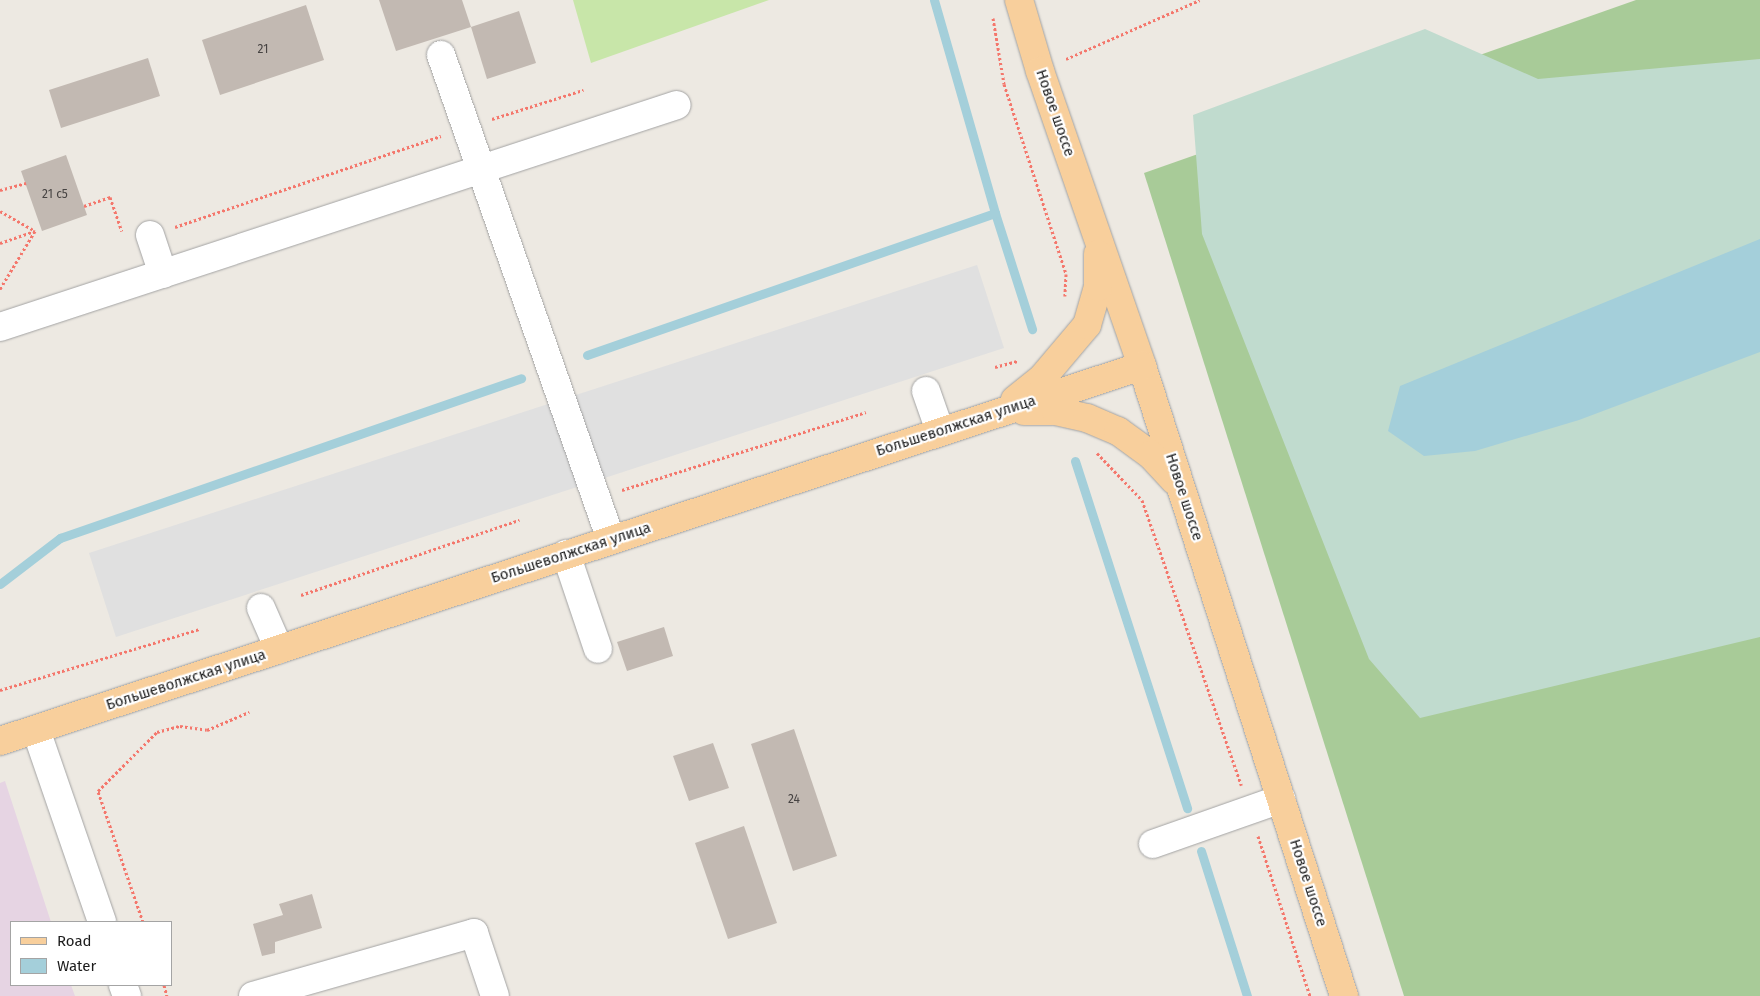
<!DOCTYPE html>
<html>
<head>
<meta charset="utf-8">
<style>
	body { margin:0 }
	#map { position:relative; width:1760px; height:996px; overflow:hidden; background:#ede9e2; font-family:"Fira Sans",sans-serif }
	div>[style] { position:absolute }
	[style*='--x'] { left:calc(var(--x)*1px); top:calc(var(--y)*1px); width:calc(var(--w)*1px); rotate:calc(var(--a)*1deg) }
	.industrial>* { inset:0; background:#e6d4e3 }
	.grass>* { inset:0; background:#c8e6a9 }
	.forest>* { inset:0; background:#a8cb98 }
	.wetland>* { inset:0; background:#c0dbce }
	.parking>* { inset:0; background:#e0e0e0 }
	.water>* { inset:0; background:#a4cfda }
	.stream>* { height:9px; margin:-4.5px; padding:0 4.5px; transform-origin:4.5px; border-radius:4.5px; background:#a4cfda }
	.building>* { inset:0; background:#c2b9b2 }
	.path>* { height:3px; margin-top:-1.5px; transform-origin:0; background:repeating-linear-gradient(90deg,#f4776c 0 2.5px,transparent 0 5px) }
	.roads { filter:drop-shadow(0 0 1px #a3a3a3) drop-shadow(0 0 1px #a3a3a3) }
	.minor>* { height:28px; margin:-14px; padding:0 14px; transform-origin:14px; border-radius:14px; background:#fff }
	.major>* { height:28px; margin:-14px; padding:0 14px; transform-origin:14px; border-radius:14px; background:#f8cf9c }
	span { translate:-50% -50%; white-space:nowrap; text-align:center; line-height:1.15; -webkit-text-stroke:4.5px #fff; paint-order:stroke }
	.number-label { font-size:12px; color:#464342 }
	.number-label span { -webkit-text-stroke-width:0 }
	.street-label { font-size:15px; color:#1c1c1c }
	.legend { position:absolute; left:10px; top:921px; width:162px; height:65px; box-sizing:border-box; background:#fff; border:1px solid #a4a4a4; margin:0; padding:6px 9px; list-style:none; font-size:15px; color:#1c1c1c }
	.legend li { display:flex; align-items:center; gap:10px; height:25px }
	.legend b { width:25px; border:1px solid #a4a4a4 }
</style>
</head>
<body>
<div id="map">
	<div class="industrial">
		<div style="clip-path:polygon(5px 781px,51px 922px,11px 922px,11px 985px,71px 985px,75px 996px,0 996px,0 783px)"></div>
	</div>
	<div class="grass">
		<div style="clip-path:polygon(573px 0,769px 0,591px 63px)"></div>
	</div>
	<div class="forest">
		<div style="clip-path:polygon(1636px 0,1760px 0,1760px 996px,1404px 996px,1144px 173px)"></div>
	</div>
	<div class="wetland">
		<div style="clip-path:polygon(1425px 29px,1538px 79px,1760px 59px,1760px 637px,1420px 718px,1369px 659px,1202px 234px,1193px 115px)"></div>
	</div>
	<div class="parking">
		<div style="clip-path:polygon(977px 265px,1004px 348px,116px 637px,89px 553px)"></div>
	</div>
	<div class="water">
		<div style="clip-path:polygon(1760px 239px,1760px 352px,1579px 420px,1475px 451px,1424px 456px,1388px 431px,1400px 386px)"></div>
	</div>
	<div class="stream">
		<div style="--x:934;--y:0;--w:222;--a:74"></div>
		<div style="--x:995;--y:213;--w:122;--a:72.3"></div>
		<div style="--x:587;--y:355;--w:432;--a:-19.2"></div>
		<div style="--x:1075;--y:461;--w:365;--a:72.1"></div>
		<div style="--x:0;--y:584;--w:76;--a:-37.5"></div>
		<div style="--x:60;--y:538;--w:488;--a:-19.1"></div>
		<div style="--x:1201;--y:851;--w:152;--a:72.4"></div>
	</div>
	<div class="building">
		<div style="clip-path:polygon(379px 0,462px 0,471px 27px,396px 51px)"></div>
		<div style="clip-path:polygon(306px 5px,324px 60px,220px 95px,202px 40px)"></div>
		<div style="clip-path:polygon(519px 11px,536px 63px,487px 79px,471px 27px)"></div>
		<div style="clip-path:polygon(148px 58px,160px 96px,61px 128px,49px 90px)"></div>
		<div style="clip-path:polygon(66px 155px,87px 215px,42px 231px,21px 171px)"></div>
		<div style="clip-path:polygon(664px 627px,673px 656px,627px 671px,617px 642px)"></div>
		<div style="clip-path:polygon(794px 729px,837px 856px,793px 871px,751px 744px)"></div>
		<div style="clip-path:polygon(713px 743px,729px 788px,689px 801px,673px 756px)"></div>
		<div style="clip-path:polygon(744px 826px,777px 923px,728px 939px,695px 843px)"></div>
		<div style="clip-path:polygon(312px 894px,322px 928px,275px 942px,275px 953px,262px 956px,253px 924px,283px 915px,279px 904px)"></div>
	</div>
	<div class="path">
		<div style="--x:993;--y:18;--w:67;--a:80.5"></div>
		<div style="--x:1004;--y:84;--w:200;--a:71.9"></div>
		<div style="--x:1066;--y:274;--w:22;--a:93"></div>
		<div style="--x:1066;--y:59;--w:146;--a:-23.8"></div>
		<div style="--x:492;--y:119;--w:96;--a:-17.7"></div>
		<div style="--x:0;--y:190;--w:27;--a:-15"></div>
		<div style="--x:84;--y:206;--w:28;--a:-19"></div>
		<div style="--x:110;--y:197;--w:36;--a:71"></div>
		<div style="--x:0;--y:211;--w:40;--a:29.7"></div>
		<div style="--x:35;--y:231;--w:68;--a:121.1"></div>
		<div style="--x:175;--y:227;--w:281;--a:-18.9"></div>
		<div style="--x:0;--y:243;--w:37;--a:-19"></div>
		<div style="--x:995;--y:367;--w:24;--a:-15"></div>
		<div style="--x:1097;--y:453;--w:65;--a:46.2"></div>
		<div style="--x:1142;--y:500;--w:302;--a:70.8"></div>
		<div style="--x:622;--y:490;--w:256;--a:-17.7"></div>
		<div style="--x:301;--y:595;--w:231;--a:-19"></div>
		<div style="--x:0;--y:690;--w:209;--a:-17"></div>
		<div style="--x:1258;--y:836;--w:168;--a:72"></div>
		<div style="--x:143;--y:922;--w:139;--a:-109"></div>
		<div style="--x:98;--y:791;--w:83;--a:-45"></div>
		<div style="--x:157;--y:732;--w:24;--a:-15"></div>
		<div style="--x:180;--y:726;--w:27;--a:8"></div>
		<div style="--x:207;--y:730;--w:46;--a:-23.2"></div>
		<div style="--x:164;--y:985;--w:11;--a:75"></div>
	</div>
	<div class="roads">
		<div class="minor">
			<div style="--x:441;--y:55;--w:514;--a:70.68"></div>
			<div style="--x:150;--y:235;--w:41;--a:71.6"></div>
			<div style="--x:0;--y:327;--w:712;--a:-18.16"></div>
			<div style="--x:926;--y:391;--w:42;--a:70.7"></div>
			<div style="--x:566;--y:554;--w:100;--a:71.4"></div>
			<div style="--x:261;--y:608;--w:45;--a:66.3"></div>
			<div style="--x:36;--y:730;--w:203;--a:71"></div>
			<div style="--x:1153;--y:844;--w:136;--a:-19.4"></div>
			<div style="--x:123;--y:985;--w:12;--a:70"></div>
			<div style="--x:253;--y:996;--w:230;--a:-15.9"></div>
			<div style="--x:474;--y:933;--w:66;--a:71.6"></div>
		</div>
		<div class="major">
			<div style="--x:1019;--y:0;--w:74;--a:73.5"></div>
			<div style="--x:1040;--y:71;--w:312;--a:70.9"></div>
			<div style="--x:1142;--y:366;--w:662;--a:72.22"></div>
			<div style="--x:1015;--y:400;--w:36;--a:-39"></div>
			<div style="--x:1043;--y:377;--w:68;--a:-49.8"></div>
			<div style="--x:1087;--y:325;--w:40;--a:-74"></div>
			<div style="--x:1098;--y:287;--w:33;--a:-90"></div>
			<div style="--x:1024;--y:411;--w:32;--a:0"></div>
			<div style="--x:1056;--y:411;--w:32;--a:13"></div>
			<div style="--x:1087;--y:418;--w:34;--a:23"></div>
			<div style="--x:1118;--y:431;--w:41;--a:36"></div>
			<div style="--x:1151;--y:455;--w:35;--a:47"></div>
			<div style="--x:0;--y:741;--w:1202;--a:-18.18"></div>
		</div>
	</div>
	<div class="number-label">
		<span style="left:263px;top:50px">21</span>
		<span style="left:55px;top:195px">21 с5</span>
		<span style="left:794px;top:800px">24</span>
	</div>
	<div class="street-label">
		<span style="left:1055px;top:113px;rotate:71deg">Новое шоссе</span>
		<span style="left:956px;top:426px;rotate:-18deg">Большеволжская улица</span>
		<span style="left:1184px;top:497px;rotate:72deg">Новое шоссе</span>
		<span style="left:571px;top:553px;rotate:-18deg">Большеволжская улица</span>
		<span style="left:186px;top:680px;rotate:-18deg">Большеволжская улица</span>
		<span style="left:1308px;top:883px;rotate:72deg">Новое шоссе</span>
	</div>
	<ul class="legend">
	<li><b style="height:6px;background:#f8cf9c"></b>Road</li>
	<li><b style="height:14px;background:#a4cfda"></b>Water</li>
	</ul>
</div>
</body>
</html>
